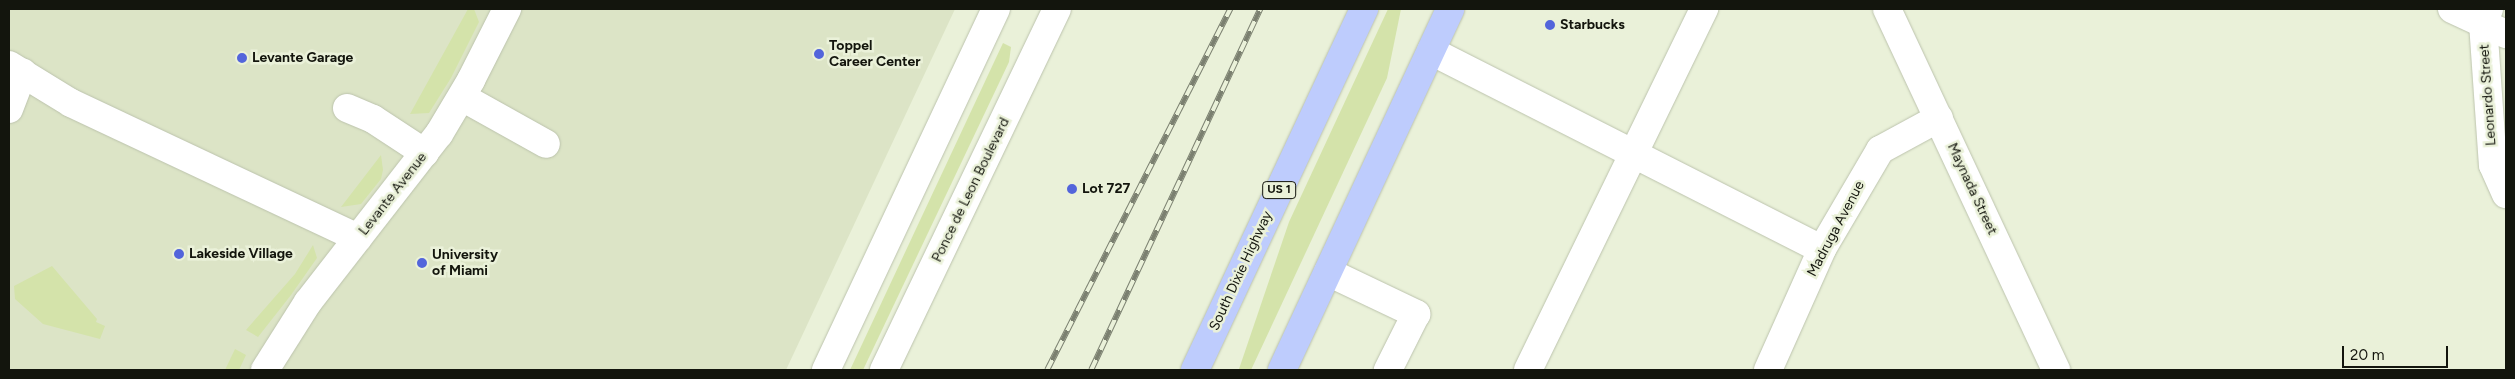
<!DOCTYPE html>
<html>
<head>
<meta charset="utf-8">
<style>
	body { margin:0 }
	#map { position:relative; width:2515px; height:379px; overflow:hidden; background:#eaf1d9; font-family:Figtree,sans-serif }
	div>[style] { position:absolute }
	[style*='--x'] { left:calc(var(--x)*1px); top:calc(var(--y)*1px); width:calc(var(--w)*1px); rotate:calc(var(--a)*1deg) }
	.built>* { inset:0; background:#dce4c6 }
	.green>* { inset:0; background:#d4e3aa }
	.roads { filter:drop-shadow(0 0 1px #bcc3ad) drop-shadow(0 0 1px #bcc3ad) }
	.minor>* { height:28px; margin:-14px; padding:0 14px; transform-origin:14px; border-radius:14px; background:#fff }
	.highway>* { height:28px; margin:-14px; padding:0 14px; transform-origin:14px; border-radius:14px; background:#beccfd }
	.rail>* { height:5.5px; margin-top:-2.75px; transform-origin:0; background:repeating-linear-gradient(90deg,#eaf1d9 0 11px,#7b8070 0 22px); box-sizing:border-box; border-block:1px solid #7b8070 }
	.dots>* { width:14px; height:14px; translate:-50% -50%; box-sizing:border-box; border:2px solid #eaf1d9; border-radius:50% }
	span { translate:-50% -50%; white-space:nowrap; text-align:center; line-height:1.15; -webkit-text-stroke:5px #eaf1d9; paint-order:stroke }
	.shield-label span { padding:1px 4px; background:#eaf1d9; border:1px solid; border-radius:4px; -webkit-text-stroke-width:0 }
	.shield-label { font-size:12px; color:#13150d; font-weight:700 }
	.poi-label { font-size:14px; color:#13150d; font-weight:700 }
	.left { translate:0 -50%; text-align:left }
	.street-label { font-size:14px; color:#13150d }
	.frame { position:absolute; inset:0; border:10px solid #13150d; pointer-events:none }
	.scale { position:absolute; left:2342px; top:346px; width:106px; height:22px; box-sizing:border-box; border:2px solid #13150d; border-top:0; padding-left:6px; font-size:15px; line-height:18px; white-space:nowrap; color:#13150d; -webkit-text-stroke:4px #eaf1d9; paint-order:stroke }
</style>
</head>
<body>
<div id="map">
	<div class="built">
		<div style="clip-path:polygon(9px 9px,955px 9px,786px 370px,9px 370px)"></div>
	</div>
	<div class="green">
		<div style="clip-path:polygon(468px 9px,474px 9px,479px 22px,451px 78px,429px 113px,410px 114px)"></div>
		<div style="clip-path:polygon(1388px 9px,1401px 9px,1387px 78px,1251px 370px,1242px 370px,1239px 369px,1289px 222px)"></div>
		<div style="clip-path:polygon(1003px 43px,1011px 47px,1009px 62px,863px 370px,850px 370px)"></div>
		<div style="clip-path:polygon(381px 155px,383px 170px,381px 179px,361px 204px,341px 207px)"></div>
		<div style="clip-path:polygon(313px 245px,317px 258px,291px 295px,258px 337px,246px 330px,295px 274px)"></div>
		<div style="clip-path:polygon(52px 266px,97px 319px,96px 322px,105px 326px,100px 339px,43px 324px,15px 299px,14px 286px)"></div>
		<div style="clip-path:polygon(235px 349px,246px 355px,239px 370px,225px 370px)"></div>
	</div>
	<div class="roads">
		<div class="minor">
			<div style="--x:1887;--y:9;--w:399;--a:64.9"></div>
			<div style="--x:2452;--y:9;--w:60;--a:24.8"></div>
			<div style="--x:2489;--y:9;--w:15;--a:113"></div>
			<div style="--x:2483;--y:23;--w:142;--a:86"></div>
			<div style="--x:2493;--y:165;--w:32;--a:66"></div>
			<div style="--x:1431;--y:51;--w:438;--a:26.9"></div>
			<div style="--x:9;--y:65;--w:73;--a:31.5"></div>
			<div style="--x:71;--y:103;--w:317;--a:25.2"></div>
			<div style="--x:462;--y:97;--w:96;--a:29.2"></div>
			<div style="--x:347;--y:108;--w:28;--a:23"></div>
			<div style="--x:373;--y:119;--w:62;--a:33.2"></div>
			<div style="--x:9;--y:109;--w:39;--a:-69"></div>
			<div style="--x:1328;--y:272;--w:98;--a:25.5"></div>
			<div style="--x:1416;--y:314;--w:63;--a:116.6"></div>
			<div style="--x:265;--y:370;--w:80;--a:-57.7"></div>
			<div style="--x:308;--y:302;--w:213;--a:-52.1"></div>
			<div style="--x:439;--y:134;--w:63;--a:-59.3"></div>
			<div style="--x:471;--y:80;--w:80;--a:-63.1"></div>
			<div style="--x:826;--y:370;--w:399;--a:-64.8"></div>
			<div style="--x:884;--y:370;--w:400;--a:-64.4"></div>
			<div style="--x:1528;--y:370;--w:402;--a:-64"></div>
			<div style="--x:1768;--y:370;--w:133;--a:-65.9"></div>
			<div style="--x:1822;--y:249;--w:115;--a:-59.6"></div>
			<div style="--x:1880;--y:150;--w:67;--a:-28.5"></div>
		</div>
		<div class="highway">
			<div style="--x:1195;--y:370;--w:399;--a:-64.9"></div>
			<div style="--x:1282;--y:370;--w:398;--a:-65"></div>
		</div>
	</div>
	<div class="rail">
		<div style="--x:1047;--y:370;--w:405;--a:-63.1"></div>
		<div style="--x:1091;--y:370;--w:399;--a:-64.9"></div>
	</div>
	<div class="dots">
		<div style="left:1550px;top:25px;background:#5365db"></div>
		<div style="left:819px;top:54px;background:#5365db"></div>
		<div style="left:242px;top:58px;background:#5365db"></div>
		<div style="left:1072px;top:189px;background:#5365db"></div>
		<div style="left:179px;top:254px;background:#5365db"></div>
		<div style="left:422px;top:263px;background:#5365db"></div>
	</div>
	<div class="shield-label">
		<span style="left:1279px;top:190px">US 1</span>
	</div>
	<div class="poi-label">
		<span class="left" style="left:1560px;top:25px">Starbucks</span>
		<span class="left" style="left:829px;top:54px">Toppel<br>Career Center</span>
		<span class="left" style="left:252px;top:58px">Levante Garage</span>
		<span class="left" style="left:1082px;top:189px">Lot 727</span>
		<span class="left" style="left:189px;top:254px">Lakeside Village</span>
		<span class="left" style="left:432px;top:263px">University<br>of Miami</span>
	</div>
	<div class="street-label">
		<span style="left:2488px;top:95px;rotate:-94deg">Leonardo Street</span>
		<span style="left:1972px;top:189px;rotate:65deg">Maynada Street</span>
		<span style="left:971px;top:190px;rotate:-64deg">Ponce de Leon Boulevard</span>
		<span style="left:393px;top:194px;rotate:-52deg">Levante Avenue</span>
		<span style="left:1836px;top:229px;rotate:-62deg">Madruga Avenue</span>
		<span style="left:1241px;top:271px;rotate:-65deg">South Dixie Highway</span>
	</div>
	<div class="frame"></div>
	<div class="scale">20 m</div>
</div>
</body>
</html>
